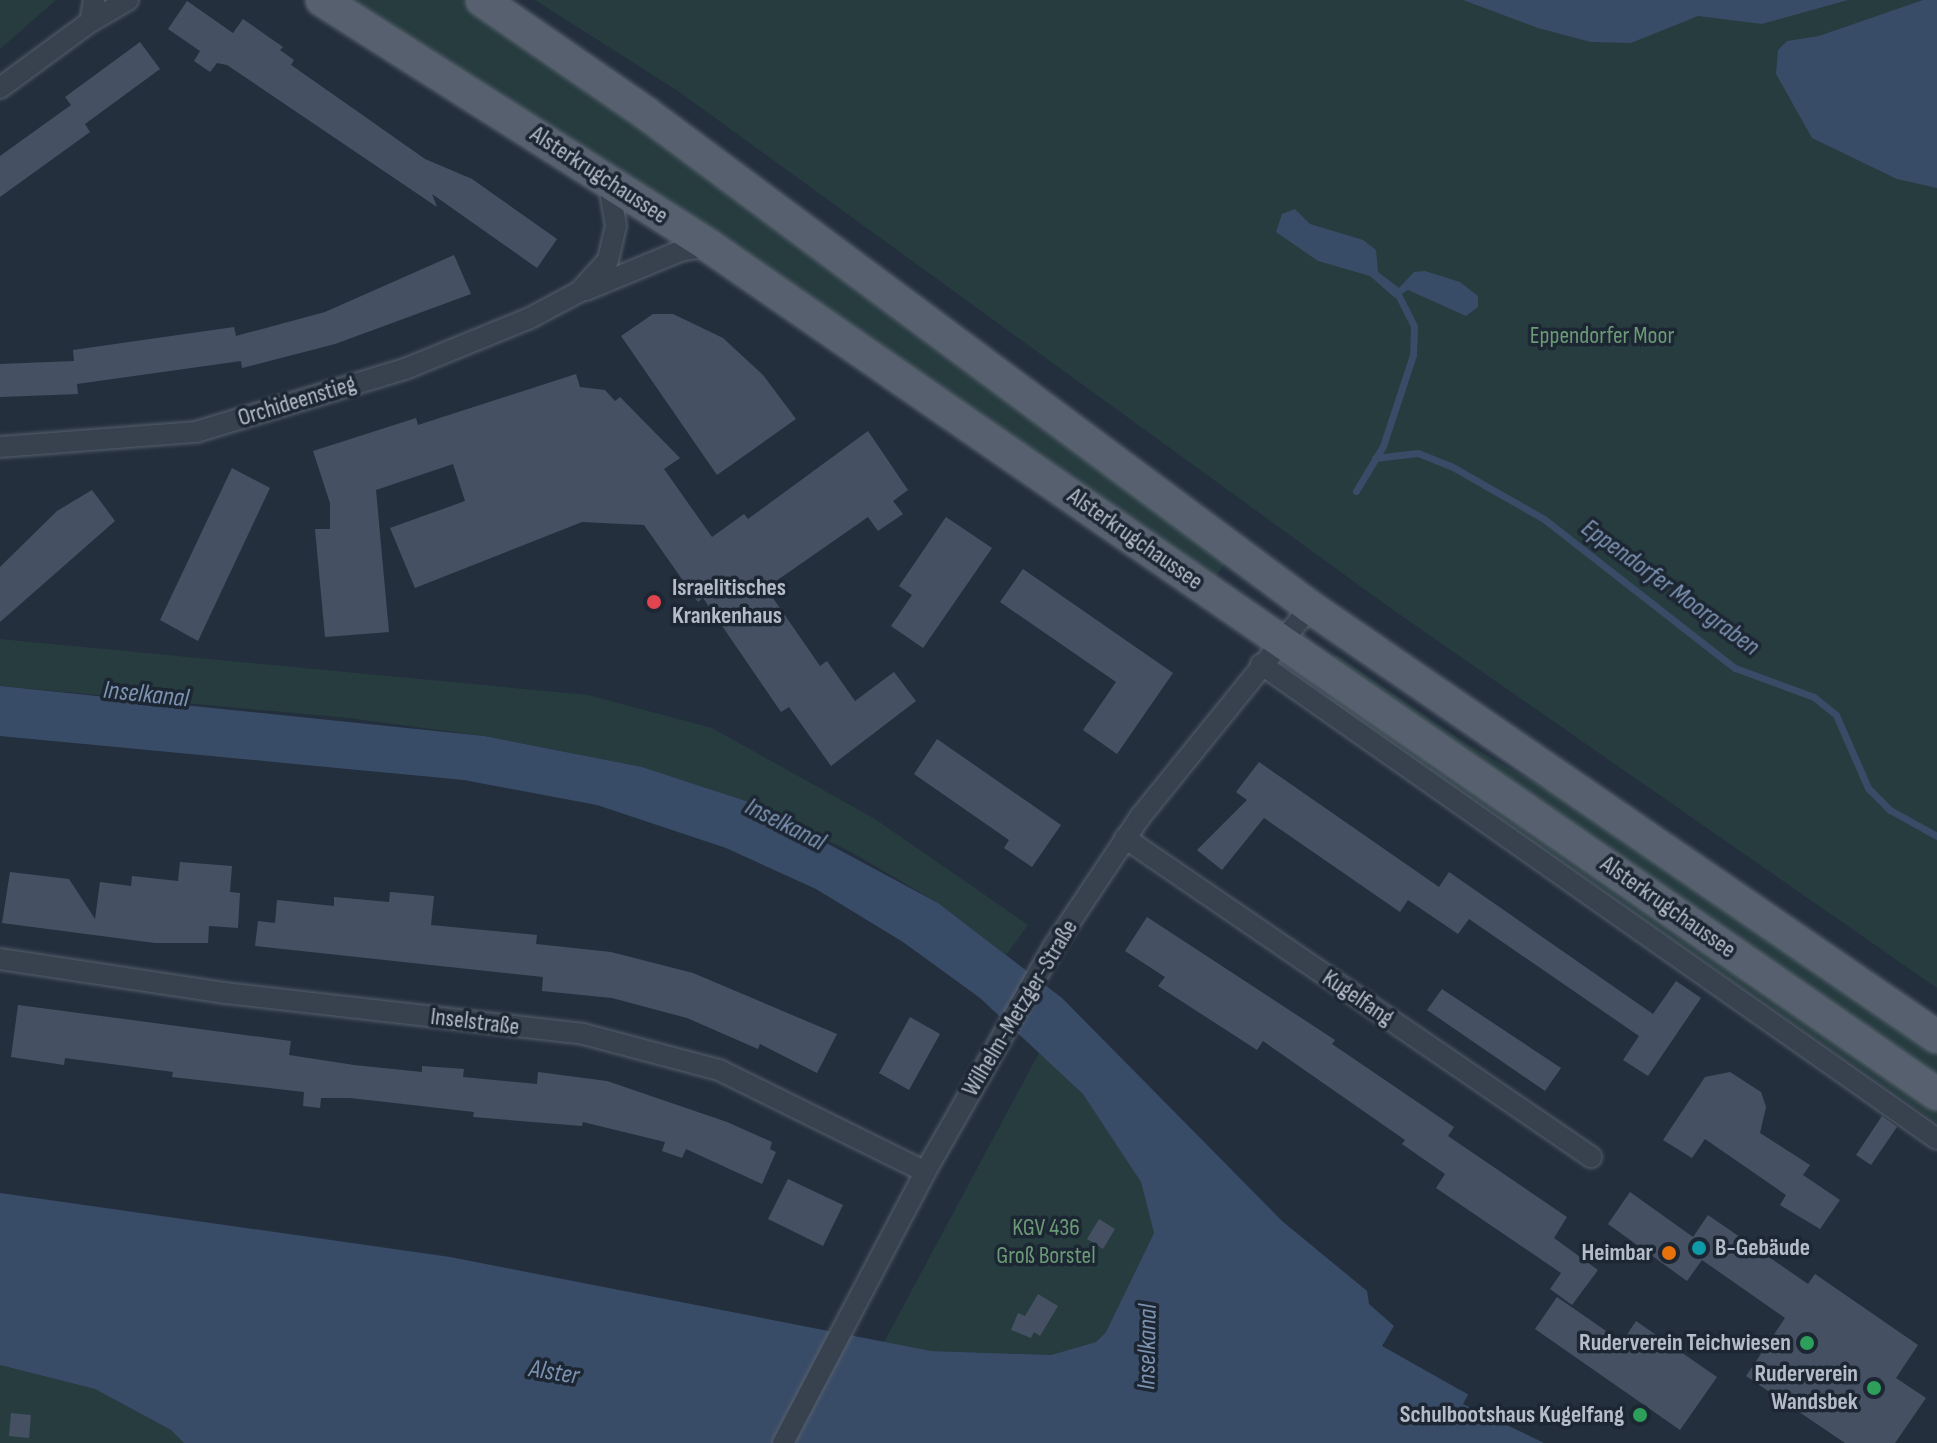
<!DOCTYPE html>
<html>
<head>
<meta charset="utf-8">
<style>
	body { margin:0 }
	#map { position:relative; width:1937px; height:1443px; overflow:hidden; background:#242f3e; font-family:"Sofia Sans Condensed",sans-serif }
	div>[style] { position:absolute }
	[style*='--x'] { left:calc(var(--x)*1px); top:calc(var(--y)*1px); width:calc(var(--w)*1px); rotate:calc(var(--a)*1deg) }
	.green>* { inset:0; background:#263c3f }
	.water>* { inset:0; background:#394c67 }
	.pier>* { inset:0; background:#242f3e }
	.stream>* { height:7px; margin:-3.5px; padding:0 3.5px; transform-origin:3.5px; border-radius:3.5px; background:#394c67 }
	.building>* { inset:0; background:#455162 }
	.roads { filter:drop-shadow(0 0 2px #565f6c) drop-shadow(0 0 2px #565f6c) }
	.minor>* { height:20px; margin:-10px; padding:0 10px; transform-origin:10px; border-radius:10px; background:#38414e }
	.primary>* { height:32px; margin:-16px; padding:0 16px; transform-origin:16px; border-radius:16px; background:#56606e }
	.dots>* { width:22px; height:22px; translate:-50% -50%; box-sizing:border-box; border:4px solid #1d2633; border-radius:50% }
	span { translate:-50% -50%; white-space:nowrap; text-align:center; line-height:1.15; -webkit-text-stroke:7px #1d2633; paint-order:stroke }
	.street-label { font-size:24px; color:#b4bcc9 }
	.park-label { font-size:24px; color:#6b9a76 }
	.poi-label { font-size:24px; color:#b4bcc9; font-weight:700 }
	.left { translate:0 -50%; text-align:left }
	.right { translate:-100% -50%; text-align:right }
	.water-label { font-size:26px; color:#7c92b1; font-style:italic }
</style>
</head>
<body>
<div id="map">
	<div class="green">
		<div style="clip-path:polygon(0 0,56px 0,0 49px)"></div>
		<div style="clip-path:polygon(351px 0,462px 0,762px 211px,1061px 443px,1226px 562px,1215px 577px,932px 380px)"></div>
		<div style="clip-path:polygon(535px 0,1937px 0,1937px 988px,1389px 607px,678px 91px)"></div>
		<div style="clip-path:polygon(0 639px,588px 695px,712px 728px,875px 819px,1028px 925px,1006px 955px,938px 903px,853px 853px,752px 803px,642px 767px,484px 736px,349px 718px,0 686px)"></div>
		<div style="clip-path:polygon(1337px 655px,1467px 744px,1596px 817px,1937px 1053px,1937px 1077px,1331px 659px)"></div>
		<div style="clip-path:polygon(1334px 685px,1937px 1107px,1937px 1123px,1328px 699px)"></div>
		<div style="clip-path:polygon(1040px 1051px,1084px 1094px,1113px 1135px,1141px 1182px,1154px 1233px,1106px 1332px,1096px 1342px,1051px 1355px,931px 1351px,883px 1344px)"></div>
		<div style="clip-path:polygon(0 1365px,95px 1389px,171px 1430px,184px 1443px,0 1443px)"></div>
	</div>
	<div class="water">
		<div style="clip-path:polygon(1463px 0,1848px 0,1762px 24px,1698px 16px,1631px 43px,1591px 42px,1538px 28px)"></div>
		<div style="clip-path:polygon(1923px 0,1937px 0,1937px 188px,1897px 179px,1812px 138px,1776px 74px,1778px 50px,1787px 41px,1819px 36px)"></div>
		<div style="clip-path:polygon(1295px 209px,1310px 224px,1363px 240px,1376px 250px,1378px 272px,1399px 288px,1414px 272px,1425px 271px,1460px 282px,1478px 296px,1478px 307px,1466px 316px,1408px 290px,1395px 298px,1370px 276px,1318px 261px,1276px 232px,1282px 214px)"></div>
		<div style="clip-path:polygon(0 686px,484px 736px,642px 767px,752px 803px,938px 903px,1062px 998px,1282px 1221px,1367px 1291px,1369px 1304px,1394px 1326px,1382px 1346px,1501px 1413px,1568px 1443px,184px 1443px,171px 1430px,95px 1389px,0 1365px,0 1193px,450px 1257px,931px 1351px,1051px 1355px,1096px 1342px,1106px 1332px,1154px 1233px,1141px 1182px,1083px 1094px,980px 998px,903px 942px,816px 889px,726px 848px,597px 805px,464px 780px,0 736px)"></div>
	</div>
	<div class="pier">
		<div style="clip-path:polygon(1470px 1391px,1570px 1440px,1572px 1443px,1544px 1443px,1463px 1404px)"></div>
	</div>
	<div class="stream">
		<div style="--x:1375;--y:458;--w:43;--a:-6.6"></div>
		<div style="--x:1418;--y:453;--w:35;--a:22"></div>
		<div style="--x:1451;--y:466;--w:107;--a:29.7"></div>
		<div style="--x:1544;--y:519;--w:242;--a:38"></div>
		<div style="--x:1735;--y:668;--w:84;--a:20.2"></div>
		<div style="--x:1814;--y:697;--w:28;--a:39"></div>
		<div style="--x:1836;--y:715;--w:80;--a:66.3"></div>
		<div style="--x:1868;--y:788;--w:31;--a:45"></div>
		<div style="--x:1890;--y:810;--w:54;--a:29"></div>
		<div style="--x:1356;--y:491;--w:52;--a:-59"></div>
		<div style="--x:1383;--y:446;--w:96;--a:-71.8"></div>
		<div style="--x:1413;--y:355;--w:29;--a:-88"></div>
		<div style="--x:1414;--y:326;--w:34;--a:-117"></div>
	</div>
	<div class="building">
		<div style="clip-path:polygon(187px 1px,233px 33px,243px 19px,283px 47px,280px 50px,294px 60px,291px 65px,344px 102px,425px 159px,472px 179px,557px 239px,537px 268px,432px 194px,437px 207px,227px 65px,217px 63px,210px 72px,194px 61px,200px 51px,168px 29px)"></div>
		<div style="clip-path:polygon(140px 42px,160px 69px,85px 124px,90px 132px,0 197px,0 156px,71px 105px,65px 97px)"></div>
		<div style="clip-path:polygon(454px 255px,471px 294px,335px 344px,242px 368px,241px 361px,77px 384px,78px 394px,0 397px,0 364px,74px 361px,73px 350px,234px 327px,236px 336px,325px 312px)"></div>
		<div style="clip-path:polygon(653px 314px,673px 314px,723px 338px,763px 375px,796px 419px,717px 475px,621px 336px)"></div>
		<div style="clip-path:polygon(576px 374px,580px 387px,605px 390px,615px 401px,620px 397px,680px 458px,664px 469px,712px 537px,744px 514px,748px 519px,868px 431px,908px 490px,893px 501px,903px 514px,878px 531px,868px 517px,766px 588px,820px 666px,827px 661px,855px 701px,894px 672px,916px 701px,831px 766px,789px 707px,781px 712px,703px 598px,698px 602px,644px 525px,582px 522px,415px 588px,390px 528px,465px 501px,453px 464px,376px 490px,389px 632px,325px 637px,315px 529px,330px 529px,330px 503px,313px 451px,416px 418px,418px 425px)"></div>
		<div style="clip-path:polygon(232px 468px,270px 488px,198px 641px,160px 620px)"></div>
		<div style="clip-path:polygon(92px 490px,115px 521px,0 622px,0 567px,57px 511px)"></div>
		<div style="clip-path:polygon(946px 517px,992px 548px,923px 648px,891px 626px,912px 595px,899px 586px)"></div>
		<div style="clip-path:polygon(1023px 569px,1173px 673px,1117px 754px,1083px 730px,1116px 682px,1000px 602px)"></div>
		<div style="clip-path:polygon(937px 739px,1061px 825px,1032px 867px,1004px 848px,1009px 840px,914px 774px)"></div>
		<div style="clip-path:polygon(1259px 762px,1439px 887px,1449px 872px,1653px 1014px,1676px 981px,1701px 998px,1648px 1076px,1623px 1060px,1639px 1036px,1469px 919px,1458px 934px,1408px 900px,1400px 912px,1264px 818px,1222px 870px,1197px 850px,1247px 800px,1236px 792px)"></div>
		<div style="clip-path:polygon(180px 862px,232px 866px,230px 892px,240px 893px,238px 928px,209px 926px,208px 943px,155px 943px,2px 923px,10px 872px,69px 879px,95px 919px,100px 882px,131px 886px,132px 876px,178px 881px)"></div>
		<div style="clip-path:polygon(390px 892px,434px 896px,431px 925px,537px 935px,536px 944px,611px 952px,693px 973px,837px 1034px,817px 1073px,760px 1044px,758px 1049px,687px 1018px,612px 998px,542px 991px,543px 977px,255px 946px,258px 921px,275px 923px,277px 900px,334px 906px,334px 897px,389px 902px)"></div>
		<div style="clip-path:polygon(1147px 917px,1335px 1040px,1332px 1044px,1454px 1127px,1448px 1136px,1567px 1217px,1554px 1238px,1598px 1270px,1572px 1305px,1550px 1289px,1561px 1273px,1436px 1188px,1445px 1174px,1402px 1144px,1405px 1140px,1263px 1041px,1257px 1050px,1158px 986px,1165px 977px,1125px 951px)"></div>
		<div style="clip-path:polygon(1442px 989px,1561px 1068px,1545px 1091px,1427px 1010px)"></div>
		<div style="clip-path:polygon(18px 1005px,291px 1041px,289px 1055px,354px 1065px,422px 1072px,422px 1066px,464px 1069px,463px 1077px,537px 1084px,538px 1072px,607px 1081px,727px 1122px,772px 1142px,770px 1149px,776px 1152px,762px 1184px,686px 1149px,682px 1158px,662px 1151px,665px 1142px,583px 1122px,582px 1126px,473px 1117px,474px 1112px,350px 1098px,321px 1098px,320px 1108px,303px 1106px,304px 1092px,172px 1077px,173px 1072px,65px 1058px,64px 1065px,11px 1057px)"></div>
		<div style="clip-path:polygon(910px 1017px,940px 1034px,909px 1090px,879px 1073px)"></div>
		<div style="clip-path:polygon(1730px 1072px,1761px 1092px,1766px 1107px,1760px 1133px,1810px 1165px,1803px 1175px,1840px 1200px,1820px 1229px,1780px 1205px,1786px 1195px,1705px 1139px,1692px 1158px,1663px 1140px,1705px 1077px)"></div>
		<div style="clip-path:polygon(1882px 1116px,1897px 1127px,1871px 1165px,1856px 1155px)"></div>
		<div style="clip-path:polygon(788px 1179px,843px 1205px,823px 1246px,768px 1219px)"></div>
		<div style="clip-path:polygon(1630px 1192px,1693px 1237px,1708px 1215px,1808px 1284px,1815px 1274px,1918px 1345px,1896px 1378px,1926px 1398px,1895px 1443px,1845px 1443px,1746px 1376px,1785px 1318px,1702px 1260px,1687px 1281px,1608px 1224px)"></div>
		<div style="clip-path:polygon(1099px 1219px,1115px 1229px,1103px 1249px,1087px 1239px)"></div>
		<div style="clip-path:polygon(1038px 1294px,1058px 1306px,1040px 1336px,1034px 1332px,1031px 1338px,1011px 1330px,1018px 1313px,1025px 1316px)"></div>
		<div style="clip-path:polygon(1557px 1297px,1622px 1342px,1636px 1321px,1717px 1377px,1680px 1430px,1535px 1329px)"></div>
		<div style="clip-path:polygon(11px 1413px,31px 1415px,29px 1438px,9px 1436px)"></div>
	</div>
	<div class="roads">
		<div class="minor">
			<div style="--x:94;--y:0;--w:22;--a:100"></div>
			<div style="--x:90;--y:22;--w:44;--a:-30.1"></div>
			<div style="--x:0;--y:88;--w:112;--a:-36.3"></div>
			<div style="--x:586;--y:290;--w:102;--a:-22.5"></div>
			<div style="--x:680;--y:251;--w:29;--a:-10"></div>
			<div style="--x:0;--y:447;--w:197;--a:-4.4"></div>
			<div style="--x:196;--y:432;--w:218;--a:-16.8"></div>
			<div style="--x:405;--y:369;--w:135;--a:-22.2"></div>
			<div style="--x:530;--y:318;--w:55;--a:-28"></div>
			<div style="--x:579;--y:292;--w:43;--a:-47.8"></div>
			<div style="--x:608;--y:260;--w:35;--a:-77"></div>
			<div style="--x:616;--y:226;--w:47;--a:-99.9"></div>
			<div style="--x:1261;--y:664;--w:826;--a:35.09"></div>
			<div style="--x:1125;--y:838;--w:565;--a:34.39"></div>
			<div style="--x:0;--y:959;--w:228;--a:8.6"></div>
			<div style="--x:225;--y:993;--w:360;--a:6.5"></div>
			<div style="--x:583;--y:1034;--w:141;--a:14.8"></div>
			<div style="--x:719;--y:1070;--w:230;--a:26.3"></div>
			<div style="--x:783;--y:1443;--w:306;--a:-62.3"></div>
			<div style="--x:925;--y:1172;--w:260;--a:-60.3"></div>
			<div style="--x:1054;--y:946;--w:155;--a:-56.3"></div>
			<div style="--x:1140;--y:817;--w:270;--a:-51"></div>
		</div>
		<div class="primary">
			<div style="--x:322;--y:0;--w:459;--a:32.4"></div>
			<div style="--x:709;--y:246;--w:1492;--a:34.63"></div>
			<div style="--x:482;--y:0;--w:201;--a:34.6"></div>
			<div style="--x:647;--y:114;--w:826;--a:36.63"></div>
			<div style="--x:1310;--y:607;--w:760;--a:34.44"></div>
		</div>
	</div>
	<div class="dots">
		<div style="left:654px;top:602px;background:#e0444e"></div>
		<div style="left:1699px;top:1248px;background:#0f9aa8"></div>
		<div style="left:1669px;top:1253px;background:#e8710a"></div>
		<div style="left:1807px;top:1343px;background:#2e9e5b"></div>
		<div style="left:1874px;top:1388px;background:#2e9e5b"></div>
		<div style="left:1640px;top:1415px;background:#2e9e5b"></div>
	</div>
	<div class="street-label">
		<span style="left:599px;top:175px;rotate:33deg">Alsterkrugchaussee</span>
		<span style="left:297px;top:401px;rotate:-17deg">Orchideenstieg</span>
		<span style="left:1135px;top:539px;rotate:35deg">Alsterkrugchaussee</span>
		<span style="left:1668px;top:907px;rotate:35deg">Alsterkrugchaussee</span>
		<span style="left:1358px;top:998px;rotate:34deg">Kugelfang</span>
		<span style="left:1020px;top:1008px;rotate:-59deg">Wilhelm-Metzger-Straße</span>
		<span style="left:475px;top:1022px;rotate:7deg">Inselstraße</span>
	</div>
	<div class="park-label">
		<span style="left:1602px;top:336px">Eppendorfer Moor</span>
		<span style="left:1046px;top:1242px">KGV 436<br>Groß Borstel</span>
	</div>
	<div class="poi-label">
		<span class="left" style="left:672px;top:602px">Israelitisches<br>Krankenhaus</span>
		<span class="left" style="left:1715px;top:1248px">B-Gebäude</span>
		<span class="right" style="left:1653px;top:1253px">Heimbar</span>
		<span class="right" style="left:1791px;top:1343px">Ruderverein Teichwiesen</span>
		<span class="right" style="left:1858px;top:1388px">Ruderverein<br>Wandsbek</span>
		<span class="right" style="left:1624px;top:1415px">Schulbootshaus Kugelfang</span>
	</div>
	<div class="water-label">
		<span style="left:1670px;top:588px;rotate:36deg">Eppendorfer Moorgraben</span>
		<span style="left:146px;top:695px;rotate:6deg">Inselkanal</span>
		<span style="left:785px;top:825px;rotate:27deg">Inselkanal</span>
		<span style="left:1148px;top:1347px;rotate:-89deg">Inselkanal</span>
		<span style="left:554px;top:1373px;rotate:9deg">Alster</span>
	</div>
</div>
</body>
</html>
